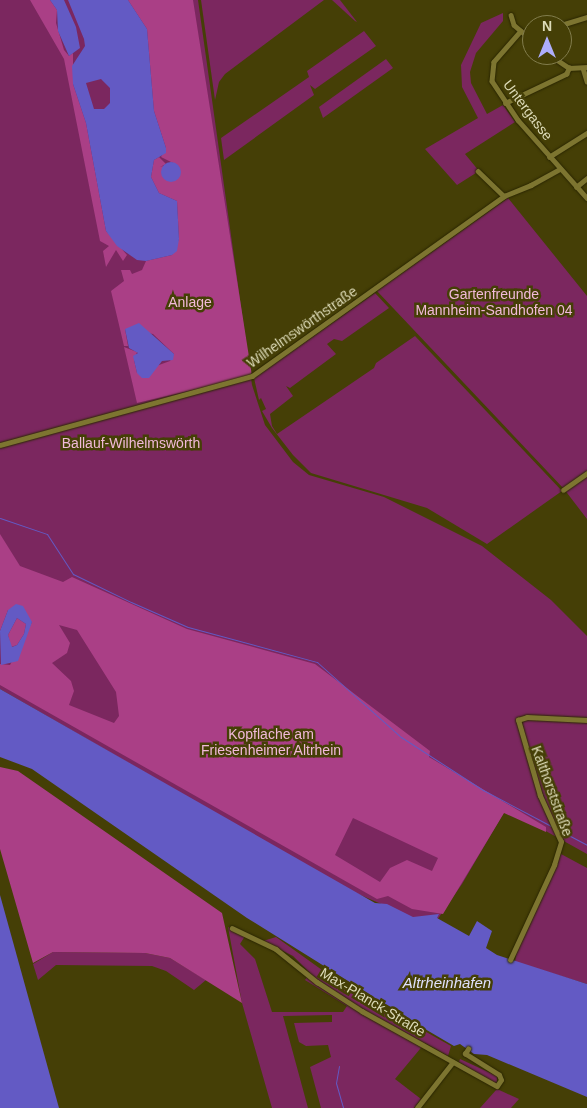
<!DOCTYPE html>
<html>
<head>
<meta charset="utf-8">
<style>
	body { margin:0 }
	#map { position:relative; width:587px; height:1108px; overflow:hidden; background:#453f06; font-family:Helvetica,sans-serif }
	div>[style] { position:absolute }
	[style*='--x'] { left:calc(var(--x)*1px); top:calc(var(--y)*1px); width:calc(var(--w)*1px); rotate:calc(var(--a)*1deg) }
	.green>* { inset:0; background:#7b275f }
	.forest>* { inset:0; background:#aa3f86 }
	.water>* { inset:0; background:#635ac4 }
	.round { border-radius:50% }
	.stream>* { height:1px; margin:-0.5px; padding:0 0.5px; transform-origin:0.5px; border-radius:0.5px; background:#635ac4 }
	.roads { filter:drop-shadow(0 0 1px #2a2601) drop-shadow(0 0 1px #2a2601) }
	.minor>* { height:4.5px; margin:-2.25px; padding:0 2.25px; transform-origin:2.25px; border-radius:2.25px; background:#7d7530 }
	span { translate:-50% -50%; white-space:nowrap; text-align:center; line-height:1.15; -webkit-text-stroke:5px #453f06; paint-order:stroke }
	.street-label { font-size:14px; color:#dddbb8 }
	.park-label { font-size:14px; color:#f1b9d9 }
	.water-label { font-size:15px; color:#dfe1fd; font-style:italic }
	.north { position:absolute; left:522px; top:15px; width:50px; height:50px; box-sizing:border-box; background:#453f06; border:1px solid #827d4d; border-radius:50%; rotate:0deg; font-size:14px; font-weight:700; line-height:20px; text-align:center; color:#dddbb8 }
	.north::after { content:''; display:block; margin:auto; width:18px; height:22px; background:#aeaefb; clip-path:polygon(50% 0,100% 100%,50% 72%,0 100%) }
</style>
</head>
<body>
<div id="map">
	<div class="green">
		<div style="clip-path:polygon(0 0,198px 0,252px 385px,265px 425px,293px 462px,309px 475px,384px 497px,482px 546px,551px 600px,587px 636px,587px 854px,506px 809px,462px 884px,435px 923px,414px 918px,351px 891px,0 689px)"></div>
		<div style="clip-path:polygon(201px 0,324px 0,225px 74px,219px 82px,215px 100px)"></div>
		<div style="clip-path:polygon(332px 0,340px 0,357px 22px,355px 21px)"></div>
		<div style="clip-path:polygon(503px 13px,503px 21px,476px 53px,470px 72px,471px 83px,487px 114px,503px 105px,515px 122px,465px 154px,479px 171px,457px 185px,425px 149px,478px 118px,462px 87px,461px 65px,481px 23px)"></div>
		<div style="clip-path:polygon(364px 31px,376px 46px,315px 89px,310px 85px,314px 95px,224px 160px,221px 138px,309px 77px,307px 71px)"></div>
		<div style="clip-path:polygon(386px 59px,393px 68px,323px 118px,319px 107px)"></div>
		<div style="clip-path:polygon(508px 198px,587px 296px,587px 519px,564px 489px,377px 291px)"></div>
		<div style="clip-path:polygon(375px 293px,389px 308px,342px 341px,334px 339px,327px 344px,336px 354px,290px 388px,286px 386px,293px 396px,270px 414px,272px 426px,277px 434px,374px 368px,376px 363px,415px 336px,562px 491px,487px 544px,427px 508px,311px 473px,293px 455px,272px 428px,262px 411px,266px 409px,261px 398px,259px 400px,254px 378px)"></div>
		<div style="clip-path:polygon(561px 854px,587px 868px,587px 984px,515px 962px,517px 947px)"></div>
		<div style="clip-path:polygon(228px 927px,245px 936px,240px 944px,255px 959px,272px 1012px,343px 1012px,347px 1006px,305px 980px,310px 973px,293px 956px,263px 941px,276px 937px,343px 985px,451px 1046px,448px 1056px,425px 1043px,395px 1079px,421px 1099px,414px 1108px,321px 1108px,310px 1067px,331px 1057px,328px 1045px,306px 1046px,299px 1042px,294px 1023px,332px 1022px,332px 1015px,283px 1016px,308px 1108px,272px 1108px,242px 1003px)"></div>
		<div style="clip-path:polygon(53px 952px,145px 953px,170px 958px,206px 980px,194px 990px,166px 971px,152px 966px,56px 965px,38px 980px,33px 964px)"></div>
		<div style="clip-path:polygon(460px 1059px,497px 1076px,497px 1085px,459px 1062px)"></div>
		<div style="clip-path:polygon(497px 1089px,519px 1099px,511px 1108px,480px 1108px)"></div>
	</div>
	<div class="forest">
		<div style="clip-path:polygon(30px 0,50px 0,57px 10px,56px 23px,64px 50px,69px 56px,73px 53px,73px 84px,86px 123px,106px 231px,127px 255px,123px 261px,116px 250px,106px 267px,103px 251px,109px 246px,100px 241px,64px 59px)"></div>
		<div style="clip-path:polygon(128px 0,193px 0,252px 376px,137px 403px,124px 347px,137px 352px,134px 360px,137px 373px,170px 361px,174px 354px,153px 334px,125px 329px,128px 346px,124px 346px,111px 291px,124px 281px,121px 270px,130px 270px,132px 274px,142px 270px,146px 261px,172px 255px,179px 239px,177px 201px,159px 193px,151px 177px,154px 160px,159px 157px,166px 164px,160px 167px,173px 163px,161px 157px,166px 148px,154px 111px,147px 29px)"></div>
		<div style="clip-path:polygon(evenodd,0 534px,20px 566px,63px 582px,72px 577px,187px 629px,315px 664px,430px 751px,429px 757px,546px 827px,546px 832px,504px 813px,443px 914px,412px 909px,388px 896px,377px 899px,0 685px,0 664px,10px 665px,32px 622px,8px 610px,0 631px,0 534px,59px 625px,77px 630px,116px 692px,119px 716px,114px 723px,69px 705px,74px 691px,71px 681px,52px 663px,67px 653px,70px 643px,59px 625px,0 534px,353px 818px,438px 858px,432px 871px,407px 860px,390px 868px,380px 882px,335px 855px,353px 818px)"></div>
		<div style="clip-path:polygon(17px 618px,26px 624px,24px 634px,17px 645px,11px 647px,8px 635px)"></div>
		<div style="clip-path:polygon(0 767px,18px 771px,222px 913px,242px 1003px,170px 958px,145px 953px,53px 952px,33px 963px,0 849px)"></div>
	</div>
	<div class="water">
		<div style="clip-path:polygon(50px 0,64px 0,76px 27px,80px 48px,69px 56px,58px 31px,57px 10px)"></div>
		<div style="clip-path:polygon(evenodd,68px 0,128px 0,147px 29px,154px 111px,166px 148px,166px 153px,154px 160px,151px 177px,159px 193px,177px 201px,179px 239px,177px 251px,172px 255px,146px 261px,137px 260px,117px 246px,106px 231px,86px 123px,73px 84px,72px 66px,85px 46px,84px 39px,68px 0,101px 79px,110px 88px,110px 103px,104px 109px,94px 109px,86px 83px,101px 79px)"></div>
		<div class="round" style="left:161px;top:162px;width:20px;height:20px"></div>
		<div style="clip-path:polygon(139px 323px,174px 354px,173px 360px,162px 361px,149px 378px,142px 378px,137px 373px,133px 356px,138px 353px,129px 348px,125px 329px)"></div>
		<div style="clip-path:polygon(evenodd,16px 604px,23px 606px,32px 622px,18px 661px,1px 665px,0 631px,8px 610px,16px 604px,17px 618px,26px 624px,24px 634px,17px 645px,12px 647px,8px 635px,17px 618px)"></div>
		<div style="clip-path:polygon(0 689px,375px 903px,387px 904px,413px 917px,439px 914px,437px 918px,469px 936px,477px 921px,492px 931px,486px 948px,497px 955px,587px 984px,587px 1097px,487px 1055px,474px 1054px,460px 1044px,454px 1046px,425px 1029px,247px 918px,32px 769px,0 757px)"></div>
		<div style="clip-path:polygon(0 895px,59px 1108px,0 1108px)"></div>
	</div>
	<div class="stream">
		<div style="--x:0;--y:518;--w:50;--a:18.8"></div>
		<div style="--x:47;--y:534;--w:48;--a:57"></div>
		<div style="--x:73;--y:574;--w:64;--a:25.8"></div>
		<div style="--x:131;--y:602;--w:62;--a:23.7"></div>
		<div style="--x:188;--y:627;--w:134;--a:15.2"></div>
		<div style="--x:317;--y:662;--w:113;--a:41.8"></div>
		<div style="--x:401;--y:737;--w:98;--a:32.9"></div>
		<div style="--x:483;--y:790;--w:77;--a:27.9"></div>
		<div style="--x:557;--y:829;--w:34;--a:28"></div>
		<div style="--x:339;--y:1066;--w:17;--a:100"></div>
		<div style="--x:336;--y:1083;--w:26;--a:74"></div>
	</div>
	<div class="roads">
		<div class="minor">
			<div style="--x:511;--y:15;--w:10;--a:73"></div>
			<div style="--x:514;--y:25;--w:23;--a:40"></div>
			<div style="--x:561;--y:25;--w:27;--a:-17"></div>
			<div style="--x:521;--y:31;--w:41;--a:131.1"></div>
			<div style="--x:494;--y:62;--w:19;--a:96"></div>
			<div style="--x:492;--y:81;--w:47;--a:56.3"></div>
			<div style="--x:518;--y:120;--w:104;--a:48.5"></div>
			<div style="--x:550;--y:55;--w:23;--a:34"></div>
			<div style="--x:569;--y:68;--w:18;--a:-3"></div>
			<div style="--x:583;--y:68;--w:14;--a:73"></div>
			<div style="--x:505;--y:103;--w:68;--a:-25.4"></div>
			<div style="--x:566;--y:74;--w:7;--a:-63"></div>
			<div style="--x:549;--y:157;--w:45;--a:-32.3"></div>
			<div style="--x:478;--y:171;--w:36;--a:44"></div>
			<div style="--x:576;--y:187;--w:14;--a:-39"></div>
			<div style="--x:0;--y:445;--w:261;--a:-15.3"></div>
			<div style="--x:252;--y:376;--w:310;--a:-35.5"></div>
			<div style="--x:504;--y:196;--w:29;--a:-22"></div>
			<div style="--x:531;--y:185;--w:33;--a:-29"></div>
			<div style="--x:563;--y:490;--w:29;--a:-35"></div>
			<div style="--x:232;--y:928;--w:49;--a:25.5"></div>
			<div style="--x:276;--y:949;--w:53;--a:38.8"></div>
			<div style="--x:317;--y:982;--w:54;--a:32.8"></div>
			<div style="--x:362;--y:1011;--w:154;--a:29.1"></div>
			<div style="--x:497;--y:1086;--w:7;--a:-56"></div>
			<div style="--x:501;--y:1080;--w:5;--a:-112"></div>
			<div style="--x:499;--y:1075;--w:40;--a:-148"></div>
			<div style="--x:465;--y:1054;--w:6;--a:-59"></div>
			<div style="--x:510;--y:960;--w:105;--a:-65.1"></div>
			<div style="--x:554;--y:865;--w:24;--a:-73"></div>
			<div style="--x:561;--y:842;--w:51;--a:-114.5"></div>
			<div style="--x:540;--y:796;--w:79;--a:-106.1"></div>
			<div style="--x:518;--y:720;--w:9;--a:-18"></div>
			<div style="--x:527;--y:717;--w:60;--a:2.9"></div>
			<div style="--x:417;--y:1108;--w:58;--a:-52"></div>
		</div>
	</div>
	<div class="street-label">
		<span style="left:528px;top:110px;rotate:53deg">Untergasse</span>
		<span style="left:302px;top:327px;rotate:-35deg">Wilhelmswörthstraße</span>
		<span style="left:552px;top:791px;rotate:70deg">Kalthorststraße</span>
		<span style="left:373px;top:1002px;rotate:31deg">Max-Planck-Straße</span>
	</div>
	<div class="park-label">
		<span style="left:494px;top:302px">Gartenfreunde<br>Mannheim-Sandhofen 04</span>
		<span style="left:190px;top:302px">Anlage</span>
		<span style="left:131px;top:443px">Ballauf-Wilhelmswörth</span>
		<span style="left:271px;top:742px">Kopflache am<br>Friesenheimer Altrhein</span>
	</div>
	<div class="water-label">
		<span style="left:447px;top:983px">Altrheinhafen</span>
	</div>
	<div class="north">N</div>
</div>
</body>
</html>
